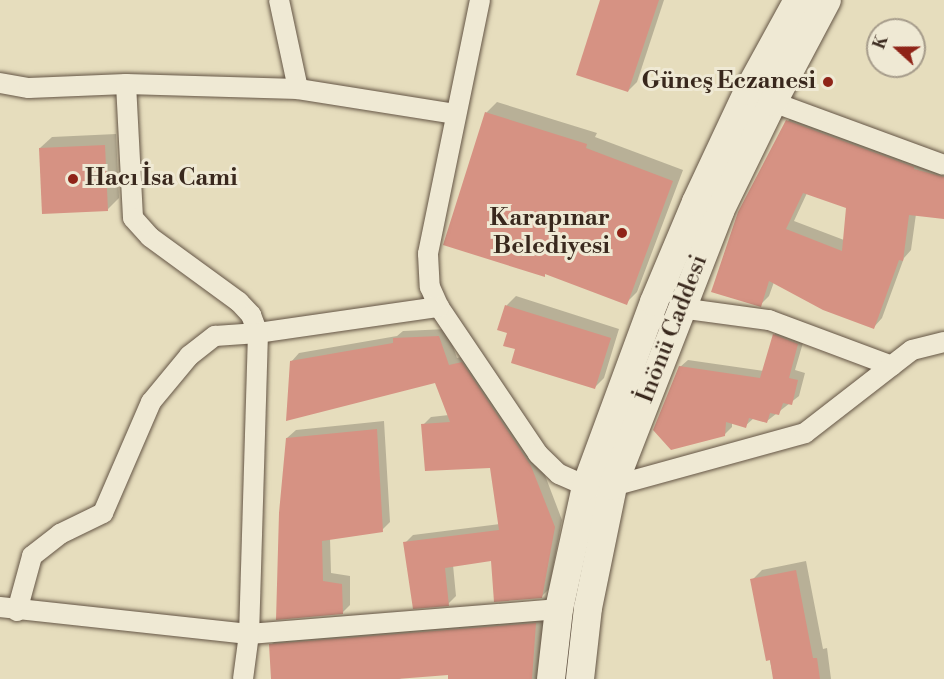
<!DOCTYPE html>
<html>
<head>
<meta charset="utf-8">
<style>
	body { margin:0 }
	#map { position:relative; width:944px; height:679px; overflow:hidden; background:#e6ddbd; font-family:"Libre Bodoni",serif }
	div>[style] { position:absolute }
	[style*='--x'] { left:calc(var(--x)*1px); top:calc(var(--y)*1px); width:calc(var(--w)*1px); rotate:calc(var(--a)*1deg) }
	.shadow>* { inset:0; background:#0003 }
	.building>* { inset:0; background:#d69283 }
	.roads { filter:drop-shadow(0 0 2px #645545) drop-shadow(0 0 2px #645545) }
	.minor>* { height:20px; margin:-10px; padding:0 10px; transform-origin:10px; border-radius:10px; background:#efe9d4 }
	.secondary>* { height:28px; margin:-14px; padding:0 14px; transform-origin:14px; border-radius:14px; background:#efe9d4 }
	.dots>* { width:16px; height:16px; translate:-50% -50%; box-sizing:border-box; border:3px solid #efe9d4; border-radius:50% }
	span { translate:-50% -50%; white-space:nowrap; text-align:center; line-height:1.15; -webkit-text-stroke:6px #efe9d4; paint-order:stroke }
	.poi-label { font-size:24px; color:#39281d; font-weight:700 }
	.right { translate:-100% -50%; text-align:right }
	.left { translate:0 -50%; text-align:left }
	.street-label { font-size:24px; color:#39281d }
	.north { position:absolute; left:866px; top:18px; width:60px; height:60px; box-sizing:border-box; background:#efe9d4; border:2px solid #a69c8b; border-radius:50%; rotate:291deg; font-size:16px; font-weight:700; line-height:24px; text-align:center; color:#39281d }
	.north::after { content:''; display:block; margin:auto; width:21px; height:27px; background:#8f2418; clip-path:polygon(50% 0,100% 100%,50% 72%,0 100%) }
</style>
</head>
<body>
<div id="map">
	<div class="shadow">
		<div style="clip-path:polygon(602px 0,664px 0,637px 82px,628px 91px)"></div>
		<div style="clip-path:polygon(497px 102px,597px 133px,595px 137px,683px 170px,637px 292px,626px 303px,546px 273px,544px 275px,486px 113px)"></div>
		<div style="clip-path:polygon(evenodd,796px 112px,944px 167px,944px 217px,916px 214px,911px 250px,904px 258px,882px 318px,874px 327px,774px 282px,769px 296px,760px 305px,788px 121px,796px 112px,807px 193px,847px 207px,844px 240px,794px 221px,807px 193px)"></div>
		<div style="clip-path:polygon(116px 134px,119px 198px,107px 210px,40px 148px,52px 137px)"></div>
		<div style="clip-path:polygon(516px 296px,619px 329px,604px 378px,595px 387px,517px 348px,508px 332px,499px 329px,507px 305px)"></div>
		<div style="clip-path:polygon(781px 327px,805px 336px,795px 370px,805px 373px,799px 396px,767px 421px,754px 418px,745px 426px,732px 422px,732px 427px,724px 435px,680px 367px,688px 360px,764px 371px,774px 335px)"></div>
		<div style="clip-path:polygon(447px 329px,457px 358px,470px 355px,538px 457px,562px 520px,549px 589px,541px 597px,492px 559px,453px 565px,456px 596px,448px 604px,405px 543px,413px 535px,500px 524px,491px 467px,423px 425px,431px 417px,449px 415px,436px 381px,291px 362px,299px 353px,397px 336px,403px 331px)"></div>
		<div style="clip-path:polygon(384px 421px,390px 522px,382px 530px,330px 538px,331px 573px,350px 576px,350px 605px,342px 613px,278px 618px,287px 438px,296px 430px)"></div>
		<div style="clip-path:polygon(806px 561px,823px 649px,827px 648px,831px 679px,774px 679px,752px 580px,762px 570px)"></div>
		<div style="clip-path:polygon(545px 614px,541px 679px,450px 679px,450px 674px,404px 675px,400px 679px,271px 679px,271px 645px,280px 636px)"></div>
	</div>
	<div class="building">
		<div style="clip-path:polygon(600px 0,659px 0,628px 92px,576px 75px)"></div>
		<div style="clip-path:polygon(485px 112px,587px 144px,586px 148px,673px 181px,627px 305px,545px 274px,545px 277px,443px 245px)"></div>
		<div style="clip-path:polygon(evenodd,786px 120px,914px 167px,914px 169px,944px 177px,944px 219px,909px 215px,903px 261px,899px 260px,874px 329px,823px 310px,769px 281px,761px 307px,711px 292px,738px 212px,786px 120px,803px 193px,846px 208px,842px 251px,786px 229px,803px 193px)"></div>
		<div style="clip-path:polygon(105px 145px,108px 211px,42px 214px,39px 148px)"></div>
		<div style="clip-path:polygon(505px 305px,611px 338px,595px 389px,511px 363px,515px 349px,503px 346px,507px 333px,497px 330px)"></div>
		<div style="clip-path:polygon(773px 334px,798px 344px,789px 378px,798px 380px,792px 405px,783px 403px,779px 415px,770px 413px,767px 423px,749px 418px,746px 428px,726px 422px,725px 436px,671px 450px,653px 430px,679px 366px,760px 378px)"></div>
		<div style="clip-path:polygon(439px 336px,449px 365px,462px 362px,531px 466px,555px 527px,542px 598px,494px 602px,491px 561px,445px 568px,449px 606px,413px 609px,403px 542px,499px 530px,490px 468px,425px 471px,421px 424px,450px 422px,435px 383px,286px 421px,290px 361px,393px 343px,393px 338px)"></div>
		<div style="clip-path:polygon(377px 429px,383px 532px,322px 541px,323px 581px,342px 584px,343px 614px,276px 620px,279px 513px,286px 438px)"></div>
		<div style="clip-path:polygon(796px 570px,813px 658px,817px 658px,820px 679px,773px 679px,770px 660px,766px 661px,750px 579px)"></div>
		<div style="clip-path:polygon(536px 623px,532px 679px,448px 679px,448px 675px,397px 679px,271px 679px,269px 644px)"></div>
	</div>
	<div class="roads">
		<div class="minor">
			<div style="--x:279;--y:0;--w:91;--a:77.9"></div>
			<div style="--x:480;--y:0;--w:259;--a:101.6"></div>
			<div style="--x:428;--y:254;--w:33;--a:87"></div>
			<div style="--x:430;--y:287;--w:22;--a:66"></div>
			<div style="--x:439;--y:307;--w:177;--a:56"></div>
			<div style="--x:538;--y:454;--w:29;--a:44"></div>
			<div style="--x:559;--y:474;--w:30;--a:24"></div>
			<div style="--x:0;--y:83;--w:29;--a:10"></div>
			<div style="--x:29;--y:88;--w:97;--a:-2.4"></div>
			<div style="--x:126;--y:84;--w:172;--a:1.7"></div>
			<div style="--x:298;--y:89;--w:160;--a:9"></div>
			<div style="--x:126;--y:84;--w:134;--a:87"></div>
			<div style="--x:133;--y:218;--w:25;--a:48"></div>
			<div style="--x:150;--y:237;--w:110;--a:36.1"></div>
			<div style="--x:239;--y:302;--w:18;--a:47"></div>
			<div style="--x:251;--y:315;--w:19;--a:69"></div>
			<div style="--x:258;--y:333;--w:183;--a:-8.2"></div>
			<div style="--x:773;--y:102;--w:182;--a:20.2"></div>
			<div style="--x:680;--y:308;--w:90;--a:7.7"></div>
			<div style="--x:769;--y:320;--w:131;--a:20.5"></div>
			<div style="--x:613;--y:486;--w:199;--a:-15.4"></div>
			<div style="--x:805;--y:433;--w:135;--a:-37.8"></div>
			<div style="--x:912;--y:350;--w:33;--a:-14"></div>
			<div style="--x:0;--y:607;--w:250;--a:6.2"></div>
			<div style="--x:249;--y:634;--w:311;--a:-4.6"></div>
			<div style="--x:17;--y:611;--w:57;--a:-74.7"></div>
			<div style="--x:32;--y:556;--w:36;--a:-38"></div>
			<div style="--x:60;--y:534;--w:48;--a:-26"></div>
			<div style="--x:103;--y:513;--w:121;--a:-66.6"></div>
			<div style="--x:151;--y:402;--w:60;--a:-50.4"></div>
			<div style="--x:189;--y:356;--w:33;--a:-38"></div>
			<div style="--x:215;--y:336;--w:43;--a:-4"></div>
			<div style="--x:258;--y:333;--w:301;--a:91.7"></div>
			<div style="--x:249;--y:634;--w:45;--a:97.6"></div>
		</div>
		<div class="secondary">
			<div style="--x:551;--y:679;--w:70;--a:-83.5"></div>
			<div style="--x:559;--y:609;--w:126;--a:-77.6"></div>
			<div style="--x:586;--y:486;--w:196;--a:-69.7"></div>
			<div style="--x:654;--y:302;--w:108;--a:-67.2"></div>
			<div style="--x:696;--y:202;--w:123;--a:-64.9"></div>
			<div style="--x:748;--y:91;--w:104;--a:-61.2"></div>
			<div style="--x:580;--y:679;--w:71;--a:-83.6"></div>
			<div style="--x:588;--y:608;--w:125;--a:-78.4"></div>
			<div style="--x:613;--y:486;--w:295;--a:-68.7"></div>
			<div style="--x:720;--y:211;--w:121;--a:-64.1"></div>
			<div style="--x:773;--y:102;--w:115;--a:-62.1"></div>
		</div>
	</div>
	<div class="dots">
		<div style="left:828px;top:82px;background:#8f2418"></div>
		<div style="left:73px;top:179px;background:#8f2418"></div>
		<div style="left:622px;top:233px;background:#8f2418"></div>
	</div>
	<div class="poi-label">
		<span class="right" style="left:816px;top:82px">Güneş Eczanesi</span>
		<span class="left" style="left:85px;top:179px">Hacı İsa Cami</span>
		<span class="right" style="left:610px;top:233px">Karapınar<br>Belediyesi</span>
	</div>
	<div class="street-label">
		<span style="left:673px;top:329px;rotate:-69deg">İnönü Caddesi</span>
	</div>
	<div class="north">K</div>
</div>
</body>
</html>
